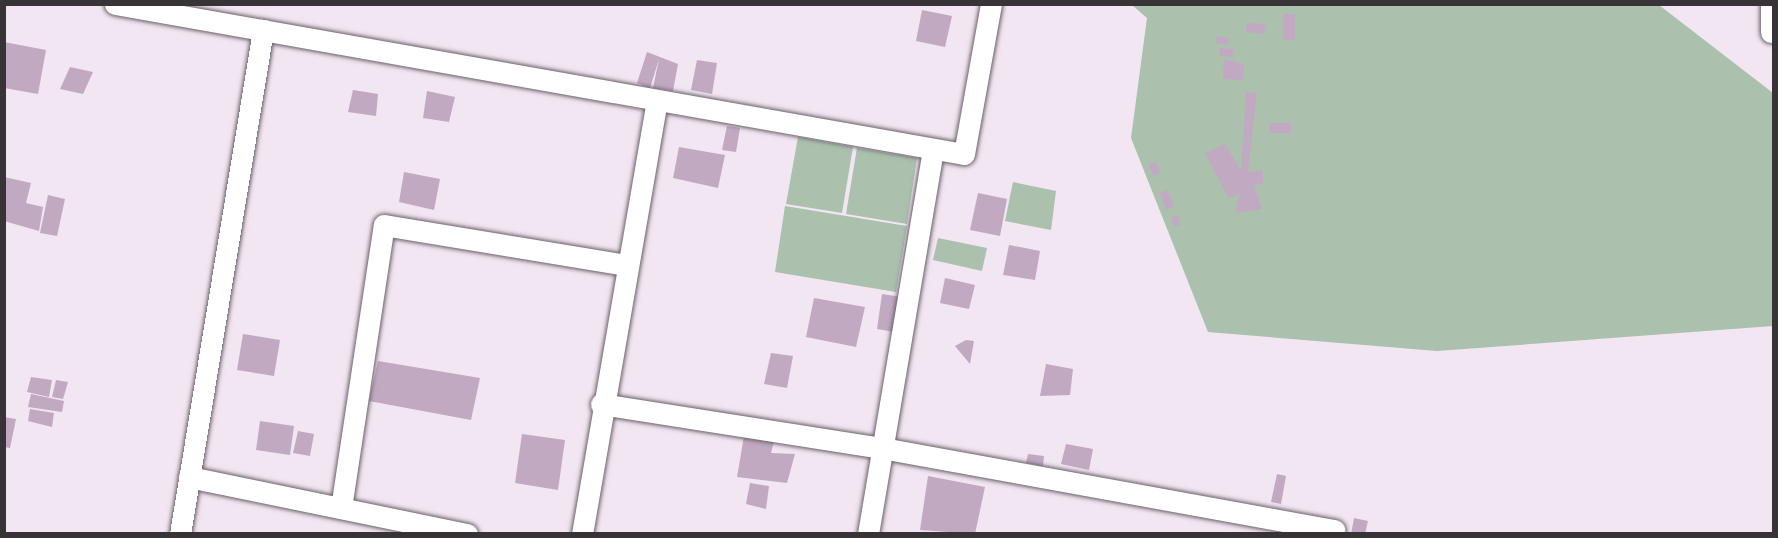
<!DOCTYPE html>
<html>
<head>
<meta charset="utf-8">
<style>
	body { margin:0 }
	#map { position:relative; width:1778px; height:538px; overflow:hidden; background:#f1e6f1; font-family:Roboto,sans-serif }
	div>[style] { position:absolute }
	[style*='--x'] { left:calc(var(--x)*1px); top:calc(var(--y)*1px); width:calc(var(--w)*1px); rotate:calc(var(--a)*1deg) }
	.green>* { inset:0; background:#abc1ae }
	.building>* { inset:0; background:#c2a9c2 }
	.roads { filter:drop-shadow(0 0 2px #6a606a) drop-shadow(0 0 2px #6a606a) }
	.minor>* { height:21px; margin:-10.5px; padding:0 10.5px; transform-origin:10.5px; border-radius:10.5px; background:#fff }
	span { translate:-50% -50%; white-space:nowrap; text-align:center; line-height:1.15; -webkit-text-stroke:5px #fff3ff; paint-order:stroke }
	.frame { position:absolute; inset:0; border:6px solid #373337; pointer-events:none }
</style>
</head>
<body>
<div id="map">
	<div class="green">
		<div style="clip-path:polygon(1132px 5px,1659px 5px,1773px 93px,1773px 326px,1437px 351px,1208px 332px,1131px 138px,1147px 18px)"></div>
		<div style="clip-path:polygon(798px 137px,853px 147px,842px 213px,786px 204px)"></div>
		<div style="clip-path:polygon(857px 148px,917px 158px,907px 224px,846px 214px)"></div>
		<div style="clip-path:polygon(1013px 182px,1056px 191px,1051px 230px,1005px 221px)"></div>
		<div style="clip-path:polygon(785px 206px,907px 226px,896px 292px,775px 272px)"></div>
		<div style="clip-path:polygon(938px 238px,987px 248px,982px 271px,933px 260px)"></div>
	</div>
	<div class="building">
		<div style="clip-path:polygon(922px 10px,952px 16px,945px 47px,916px 41px)"></div>
		<div style="clip-path:polygon(1283px 14px,1295px 14px,1295px 40px,1283px 40px)"></div>
		<div style="clip-path:polygon(1247px 23px,1265px 24px,1264px 34px,1246px 32px)"></div>
		<div style="clip-path:polygon(1216px 36px,1229px 38px,1228px 45px,1216px 43px)"></div>
		<div style="clip-path:polygon(4px 42px,46px 50px,38px 94px,4px 88px)"></div>
		<div style="clip-path:polygon(1220px 48px,1233px 49px,1233px 57px,1219px 56px)"></div>
		<div style="clip-path:polygon(647px 52px,678px 64px,673px 91px,653px 88px,659px 59px,650px 88px,637px 83px)"></div>
		<div style="clip-path:polygon(1224px 59px,1244px 64px,1243px 80px,1223px 79px)"></div>
		<div style="clip-path:polygon(697px 60px,717px 63px,712px 94px,691px 90px)"></div>
		<div style="clip-path:polygon(70px 67px,93px 72px,83px 94px,60px 89px)"></div>
		<div style="clip-path:polygon(353px 90px,378px 94px,376px 116px,348px 112px)"></div>
		<div style="clip-path:polygon(427px 91px,455px 97px,449px 122px,423px 118px)"></div>
		<div style="clip-path:polygon(1246px 92px,1257px 93px,1248px 172px,1263px 171px,1263px 184px,1254px 185px,1262px 209px,1235px 213px,1240px 193px,1229px 199px,1205px 153px,1225px 144px,1241px 171px)"></div>
		<div style="clip-path:polygon(1270px 123px,1291px 123px,1291px 133px,1270px 133px)"></div>
		<div style="clip-path:polygon(727px 126px,740px 128px,736px 152px,722px 150px)"></div>
		<div style="clip-path:polygon(679px 147px,725px 155px,718px 188px,673px 178px)"></div>
		<div style="clip-path:polygon(1156px 162px,1161px 173px,1153px 176px,1149px 164px)"></div>
		<div style="clip-path:polygon(404px 172px,440px 179px,434px 210px,399px 202px)"></div>
		<div style="clip-path:polygon(4px 177px,31px 183px,26px 203px,43px 207px,39px 231px,4px 221px)"></div>
		<div style="clip-path:polygon(1168px 190px,1174px 207px,1166px 210px,1160px 193px)"></div>
		<div style="clip-path:polygon(978px 193px,1007px 199px,1000px 236px,970px 230px)"></div>
		<div style="clip-path:polygon(48px 195px,65px 199px,57px 236px,40px 233px)"></div>
		<div style="clip-path:polygon(1178px 215px,1180px 225px,1174px 226px,1171px 217px)"></div>
		<div style="clip-path:polygon(1009px 245px,1040px 251px,1035px 280px,1003px 275px)"></div>
		<div style="clip-path:polygon(945px 278px,975px 285px,969px 309px,940px 303px)"></div>
		<div style="clip-path:polygon(882px 294px,902px 297px,895px 332px,877px 329px)"></div>
		<div style="clip-path:polygon(814px 298px,865px 307px,856px 347px,806px 337px)"></div>
		<div style="clip-path:polygon(243px 334px,280px 340px,274px 376px,237px 370px)"></div>
		<div style="clip-path:polygon(966px 340px,974px 341px,970px 364px,955px 346px)"></div>
		<div style="clip-path:polygon(771px 353px,793px 356px,787px 388px,764px 384px)"></div>
		<div style="clip-path:polygon(378px 361px,480px 378px,471px 420px,369px 401px)"></div>
		<div style="clip-path:polygon(1046px 364px,1073px 369px,1070px 395px,1040px 396px)"></div>
		<div style="clip-path:polygon(31px 377px,52px 380px,49px 397px,27px 392px)"></div>
		<div style="clip-path:polygon(56px 380px,68px 382px,63px 399px,52px 397px)"></div>
		<div style="clip-path:polygon(31px 394px,64px 401px,62px 412px,28px 407px)"></div>
		<div style="clip-path:polygon(30px 409px,54px 413px,52px 427px,28px 421px)"></div>
		<div style="clip-path:polygon(4px 417px,16px 419px,10px 448px,4px 447px)"></div>
		<div style="clip-path:polygon(260px 421px,294px 426px,290px 455px,256px 450px)"></div>
		<div style="clip-path:polygon(298px 431px,314px 434px,310px 456px,293px 453px)"></div>
		<div style="clip-path:polygon(522px 434px,565px 440px,558px 490px,515px 483px)"></div>
		<div style="clip-path:polygon(744px 436px,774px 441px,771px 453px,795px 454px,787px 483px,737px 477px)"></div>
		<div style="clip-path:polygon(1066px 444px,1093px 449px,1089px 470px,1061px 464px)"></div>
		<div style="clip-path:polygon(1028px 454px,1044px 456px,1043px 466px,1026px 463px)"></div>
		<div style="clip-path:polygon(1277px 474px,1286px 476px,1281px 504px,1271px 502px)"></div>
		<div style="clip-path:polygon(928px 476px,985px 487px,975px 534px,920px 530px)"></div>
		<div style="clip-path:polygon(750px 483px,769px 486px,766px 509px,746px 504px)"></div>
		<div style="clip-path:polygon(1354px 518px,1368px 521px,1365px 534px,1351px 534px)"></div>
	</div>
	<div class="roads">
		<div class="minor">
			<div style="--x:115;--y:4;--w:862;--a:10.02"></div>
			<div style="--x:964;--y:154;--w:152;--a:-79.8"></div>
			<div style="--x:1771;--y:4;--w:28;--a:90"></div>
			<div style="--x:601;--y:404;--w:284;--a:8.9"></div>
			<div style="--x:882;--y:448;--w:460;--a:10.3"></div>
			<div style="--x:189;--y:477;--w:284;--a:11.6"></div>
			<div style="--x:341;--y:508;--w:286;--a:-81.4"></div>
			<div style="--x:384;--y:225;--w:245;--a:9.4"></div>
			<div style="--x:180;--y:534;--w:511;--a:-80.65"></div>
			<div style="--x:582;--y:534;--w:440;--a:-80.2"></div>
			<div style="--x:868;--y:534;--w:390;--a:-80.4"></div>
		</div>
	</div>
	<div class="frame"></div>
</div>
</body>
</html>
